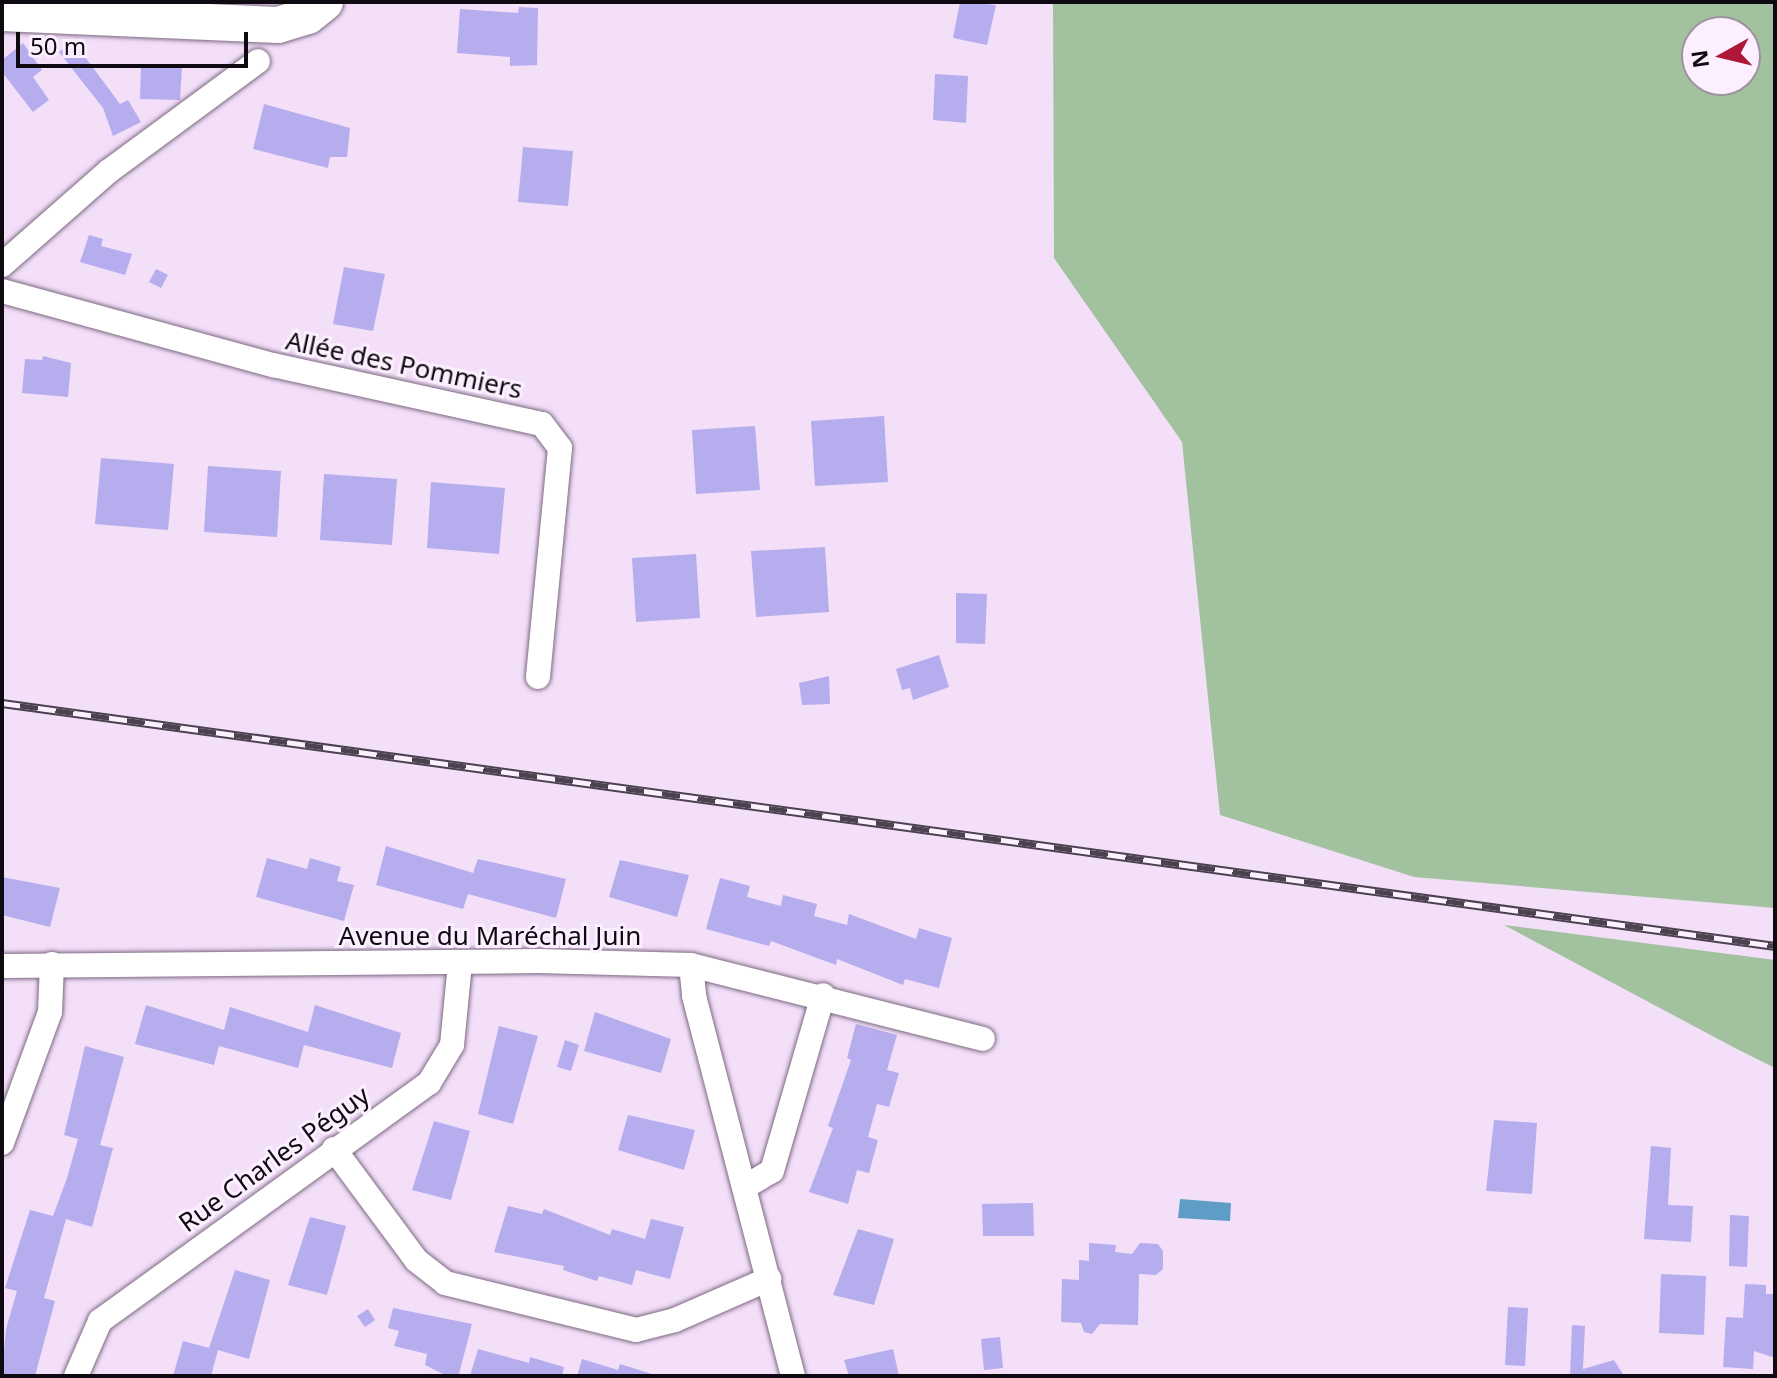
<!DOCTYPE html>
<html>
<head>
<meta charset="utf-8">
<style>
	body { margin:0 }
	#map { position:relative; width:1777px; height:1378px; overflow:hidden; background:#f4dff9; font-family:"Noto Sans",sans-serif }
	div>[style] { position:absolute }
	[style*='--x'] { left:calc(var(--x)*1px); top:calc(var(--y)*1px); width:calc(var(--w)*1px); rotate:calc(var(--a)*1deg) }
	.green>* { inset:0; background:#a2c19f }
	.water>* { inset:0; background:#5d9dc6 }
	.building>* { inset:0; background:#b5aded }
	.roads { filter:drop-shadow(0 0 2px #7c6a81) drop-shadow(0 0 2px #7c6a81) }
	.street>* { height:24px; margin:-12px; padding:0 12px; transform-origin:12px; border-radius:12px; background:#fff }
	.secondary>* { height:36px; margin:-18px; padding:0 18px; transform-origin:18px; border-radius:18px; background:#fff }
	.rail>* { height:9px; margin-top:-4.5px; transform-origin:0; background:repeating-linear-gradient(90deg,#fcefff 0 18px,#4c424f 0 36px); box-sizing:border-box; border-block:2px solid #4c424f }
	span { translate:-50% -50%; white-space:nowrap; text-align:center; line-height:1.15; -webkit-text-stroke:6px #fcefff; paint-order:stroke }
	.street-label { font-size:26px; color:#0f0911 }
	.frame { position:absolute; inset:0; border:4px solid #0f0911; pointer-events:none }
	.north { position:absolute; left:1681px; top:16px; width:80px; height:80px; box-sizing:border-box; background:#fcefff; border:2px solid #9d93a0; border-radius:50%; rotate:262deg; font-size:22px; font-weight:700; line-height:32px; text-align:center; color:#0f0911 }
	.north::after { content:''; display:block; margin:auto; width:28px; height:36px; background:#ad1839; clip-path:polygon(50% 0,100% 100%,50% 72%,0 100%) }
	.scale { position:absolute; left:16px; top:32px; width:232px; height:36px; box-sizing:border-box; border:4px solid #0f0911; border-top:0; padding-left:10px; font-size:24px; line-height:28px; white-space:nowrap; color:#0f0911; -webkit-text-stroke:6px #fcefff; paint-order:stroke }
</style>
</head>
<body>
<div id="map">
	<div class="green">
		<div style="clip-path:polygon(evenodd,1053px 2px,1775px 2px,1775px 908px,1414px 877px,1220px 815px,1182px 442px,1054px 258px,1053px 2px,1697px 32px,1745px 32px,1745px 80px,1697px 80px,1697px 32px)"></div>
		<div style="clip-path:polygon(1504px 925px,1775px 960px,1775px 1068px,1735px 1048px)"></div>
	</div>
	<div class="water">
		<div style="clip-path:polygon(1180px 1199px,1231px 1203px,1230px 1221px,1178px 1218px)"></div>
	</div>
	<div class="building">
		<div style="clip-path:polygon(960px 2px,996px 5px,987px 45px,953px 38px)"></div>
		<div style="clip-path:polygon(519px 7px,538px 8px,537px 65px,510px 66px,510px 57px,457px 53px,460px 9px,518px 13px)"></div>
		<div style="clip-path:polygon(74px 42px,120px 104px,128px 100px,141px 122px,113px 136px,103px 108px,59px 52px)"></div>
		<div style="clip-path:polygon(23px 43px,42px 70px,33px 77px,49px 100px,33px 112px,2px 72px,2px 60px)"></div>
		<div style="clip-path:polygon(141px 64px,182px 66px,180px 100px,140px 99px)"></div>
		<div style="clip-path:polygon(935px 74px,968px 76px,966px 123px,933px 120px)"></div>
		<div style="clip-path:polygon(264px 104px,350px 128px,347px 157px,330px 157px,328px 168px,253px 149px)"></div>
		<div style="clip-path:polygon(523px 147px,573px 151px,568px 206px,518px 202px)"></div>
		<div style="clip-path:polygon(89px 235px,103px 239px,101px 246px,132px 254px,125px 275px,80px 262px)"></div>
		<div style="clip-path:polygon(344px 267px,385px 274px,373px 331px,333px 324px)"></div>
		<div style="clip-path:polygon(156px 269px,168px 275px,161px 288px,149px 282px)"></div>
		<div style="clip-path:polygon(43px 356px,71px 363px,68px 397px,22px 393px,25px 359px,42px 360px)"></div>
		<div style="clip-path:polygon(884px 416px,888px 482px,815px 486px,811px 421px)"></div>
		<div style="clip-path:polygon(755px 426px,760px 490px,696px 494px,692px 430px)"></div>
		<div style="clip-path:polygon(101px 458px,174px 464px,168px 530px,95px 524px)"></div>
		<div style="clip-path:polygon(208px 466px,281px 471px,277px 537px,204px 532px)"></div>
		<div style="clip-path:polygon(324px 474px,397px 479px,392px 545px,320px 540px)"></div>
		<div style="clip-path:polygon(431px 482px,505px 488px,499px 554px,427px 548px)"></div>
		<div style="clip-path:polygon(825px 547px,829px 612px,756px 617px,751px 551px)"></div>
		<div style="clip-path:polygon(696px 554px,700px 618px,636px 622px,632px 558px)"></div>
		<div style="clip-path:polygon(956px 593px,987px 594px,985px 644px,956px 643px)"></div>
		<div style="clip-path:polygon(939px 655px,949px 687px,913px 700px,910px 688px,902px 690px,896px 669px)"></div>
		<div style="clip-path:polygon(829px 676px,830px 704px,802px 705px,799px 683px)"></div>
		<div style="clip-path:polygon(386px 846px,473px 873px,478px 859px,566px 879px,556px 918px,468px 894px,463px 909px,376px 885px)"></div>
		<div style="clip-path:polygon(267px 858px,307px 869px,310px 858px,341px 867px,337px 881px,354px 885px,344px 921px,256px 897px)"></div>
		<div style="clip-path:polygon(620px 860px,689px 875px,677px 917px,609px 897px)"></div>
		<div style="clip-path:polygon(2px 877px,60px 888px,50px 927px,2px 915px)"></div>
		<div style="clip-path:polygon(720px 878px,750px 886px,747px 897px,781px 906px,783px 895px,817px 904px,814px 916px,847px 925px,849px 914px,916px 939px,919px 928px,952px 938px,939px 988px,905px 979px,903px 985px,837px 959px,836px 965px,771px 941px,769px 946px,706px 929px)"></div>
		<div style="clip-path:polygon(146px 1005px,224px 1030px,230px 1007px,308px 1032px,315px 1005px,401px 1033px,392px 1068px,304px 1045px,298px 1068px,219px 1046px,214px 1065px,135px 1044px)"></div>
		<div style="clip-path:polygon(595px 1012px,671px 1039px,661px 1073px,584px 1051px)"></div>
		<div style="clip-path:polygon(856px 1024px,897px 1035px,887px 1070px,899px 1073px,889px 1107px,877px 1104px,868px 1137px,878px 1140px,869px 1173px,857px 1170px,848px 1204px,809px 1192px,833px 1128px,828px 1126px,851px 1060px,847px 1058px)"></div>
		<div style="clip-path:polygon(499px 1026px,538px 1036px,513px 1124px,478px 1114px)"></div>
		<div style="clip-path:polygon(565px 1040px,579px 1045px,571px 1071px,557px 1067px)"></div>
		<div style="clip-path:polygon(85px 1046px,124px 1057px,100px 1145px,113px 1148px,92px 1227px,66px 1219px,44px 1298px,55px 1301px,35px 1376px,2px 1376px,6px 1329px,17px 1291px,5px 1288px,30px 1210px,53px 1216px,67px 1178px,78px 1139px,64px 1135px)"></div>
		<div style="clip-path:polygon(628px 1115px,695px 1130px,684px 1170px,618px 1150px)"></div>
		<div style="clip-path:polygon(1494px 1120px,1537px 1123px,1532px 1194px,1486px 1191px)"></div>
		<div style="clip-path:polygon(434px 1121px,470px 1131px,451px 1200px,412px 1190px)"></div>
		<div style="clip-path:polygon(1651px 1146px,1671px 1148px,1668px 1205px,1693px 1206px,1691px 1242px,1644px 1239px)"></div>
		<div style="clip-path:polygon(1033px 1203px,1034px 1236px,983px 1236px,982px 1204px)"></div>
		<div style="clip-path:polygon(508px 1206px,542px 1214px,544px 1209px,610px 1235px,612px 1229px,645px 1239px,651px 1219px,684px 1227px,670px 1279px,636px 1270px,632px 1285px,599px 1276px,597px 1281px,563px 1270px,564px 1266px,494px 1252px)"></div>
		<div style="clip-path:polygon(1730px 1215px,1749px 1216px,1747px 1267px,1729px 1266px)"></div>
		<div style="clip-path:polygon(310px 1217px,346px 1226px,327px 1295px,288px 1285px)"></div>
		<div style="clip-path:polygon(858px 1229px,894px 1239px,874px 1305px,833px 1295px)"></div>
		<div style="clip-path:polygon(1089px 1243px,1116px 1245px,1115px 1252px,1132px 1254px,1140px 1243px,1158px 1244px,1163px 1251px,1163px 1269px,1156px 1275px,1139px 1274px,1138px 1325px,1100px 1324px,1092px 1334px,1084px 1332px,1081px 1323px,1061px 1322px,1062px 1279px,1079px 1280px,1079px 1260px,1089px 1261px)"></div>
		<div style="clip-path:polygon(235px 1270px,270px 1280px,249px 1359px,218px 1350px,211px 1376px,173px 1376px,183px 1341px,209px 1348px)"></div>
		<div style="clip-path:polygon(1661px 1274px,1706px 1276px,1704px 1335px,1659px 1333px)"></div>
		<div style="clip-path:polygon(1745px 1284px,1766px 1285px,1766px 1294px,1775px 1294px,1775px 1358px,1754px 1351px,1753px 1369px,1723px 1367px,1726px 1317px,1743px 1318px)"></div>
		<div style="clip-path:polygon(1508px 1307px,1528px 1308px,1525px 1366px,1505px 1365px)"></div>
		<div style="clip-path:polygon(393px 1308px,472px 1324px,459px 1374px,445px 1375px,425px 1365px,427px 1354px,394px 1346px,399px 1331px,388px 1328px)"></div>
		<div style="clip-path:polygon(368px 1309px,375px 1320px,365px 1327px,357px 1316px)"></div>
		<div style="clip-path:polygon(1572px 1325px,1585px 1326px,1583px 1369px,1614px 1360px,1624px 1376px,1570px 1376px)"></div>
		<div style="clip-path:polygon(1000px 1337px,1003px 1368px,984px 1370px,981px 1339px)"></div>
		<div style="clip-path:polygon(478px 1349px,529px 1363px,530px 1357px,564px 1367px,562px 1376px,470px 1376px)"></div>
		<div style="clip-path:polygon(893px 1349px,899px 1376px,849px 1376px,844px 1360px)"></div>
		<div style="clip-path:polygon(582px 1359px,618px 1370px,620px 1364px,658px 1376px,577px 1376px)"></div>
	</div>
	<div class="roads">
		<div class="street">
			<div style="--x:2;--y:265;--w:142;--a:-41.3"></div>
			<div style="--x:109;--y:171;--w:185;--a:-36.4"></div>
			<div style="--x:2;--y:291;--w:281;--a:15.3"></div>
			<div style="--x:273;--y:365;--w:275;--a:12.4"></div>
			<div style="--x:542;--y:424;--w:30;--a:53"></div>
			<div style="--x:560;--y:448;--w:230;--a:95.5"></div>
			<div style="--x:691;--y:965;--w:31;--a:84"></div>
			<div style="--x:694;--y:996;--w:393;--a:75.4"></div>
			<div style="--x:2;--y:966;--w:536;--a:-0.53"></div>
			<div style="--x:538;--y:961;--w:153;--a:1.5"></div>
			<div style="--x:691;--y:965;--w:301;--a:14.2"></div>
			<div style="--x:2;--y:1143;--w:140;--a:-69.9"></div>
			<div style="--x:50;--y:1012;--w:48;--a:-87.6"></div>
			<div style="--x:334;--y:1149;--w:138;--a:53.5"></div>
			<div style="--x:416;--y:1260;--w:37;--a:38"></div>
			<div style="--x:445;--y:1283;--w:197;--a:13.8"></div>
			<div style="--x:636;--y:1330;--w:40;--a:-14.4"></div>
			<div style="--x:675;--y:1320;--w:103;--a:-23.6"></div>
			<div style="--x:745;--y:1187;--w:31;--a:-31"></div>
			<div style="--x:772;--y:1171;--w:183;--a:-73.8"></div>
			<div style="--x:76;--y:1376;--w:60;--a:-66.4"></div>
			<div style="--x:100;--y:1321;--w:406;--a:-35.9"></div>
			<div style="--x:429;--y:1083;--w:44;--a:-58.8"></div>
			<div style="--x:452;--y:1045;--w:81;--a:-84.4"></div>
		</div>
		<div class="secondary">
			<div style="--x:2;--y:13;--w:276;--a:2.5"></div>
			<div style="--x:278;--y:25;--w:31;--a:-17"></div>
			<div style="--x:308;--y:16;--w:22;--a:-39"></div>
		</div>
	</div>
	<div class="rail">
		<div style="--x:2;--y:703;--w:1790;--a:7.8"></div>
	</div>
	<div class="street-label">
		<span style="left:404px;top:365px;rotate:12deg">Allée des Pommiers</span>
		<span style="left:490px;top:936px">Avenue du Maréchal Juin</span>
		<span style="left:274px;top:1159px;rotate:-36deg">Rue Charles Péguy</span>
	</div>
	<div class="frame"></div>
	<div class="north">N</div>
	<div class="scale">50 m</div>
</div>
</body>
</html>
